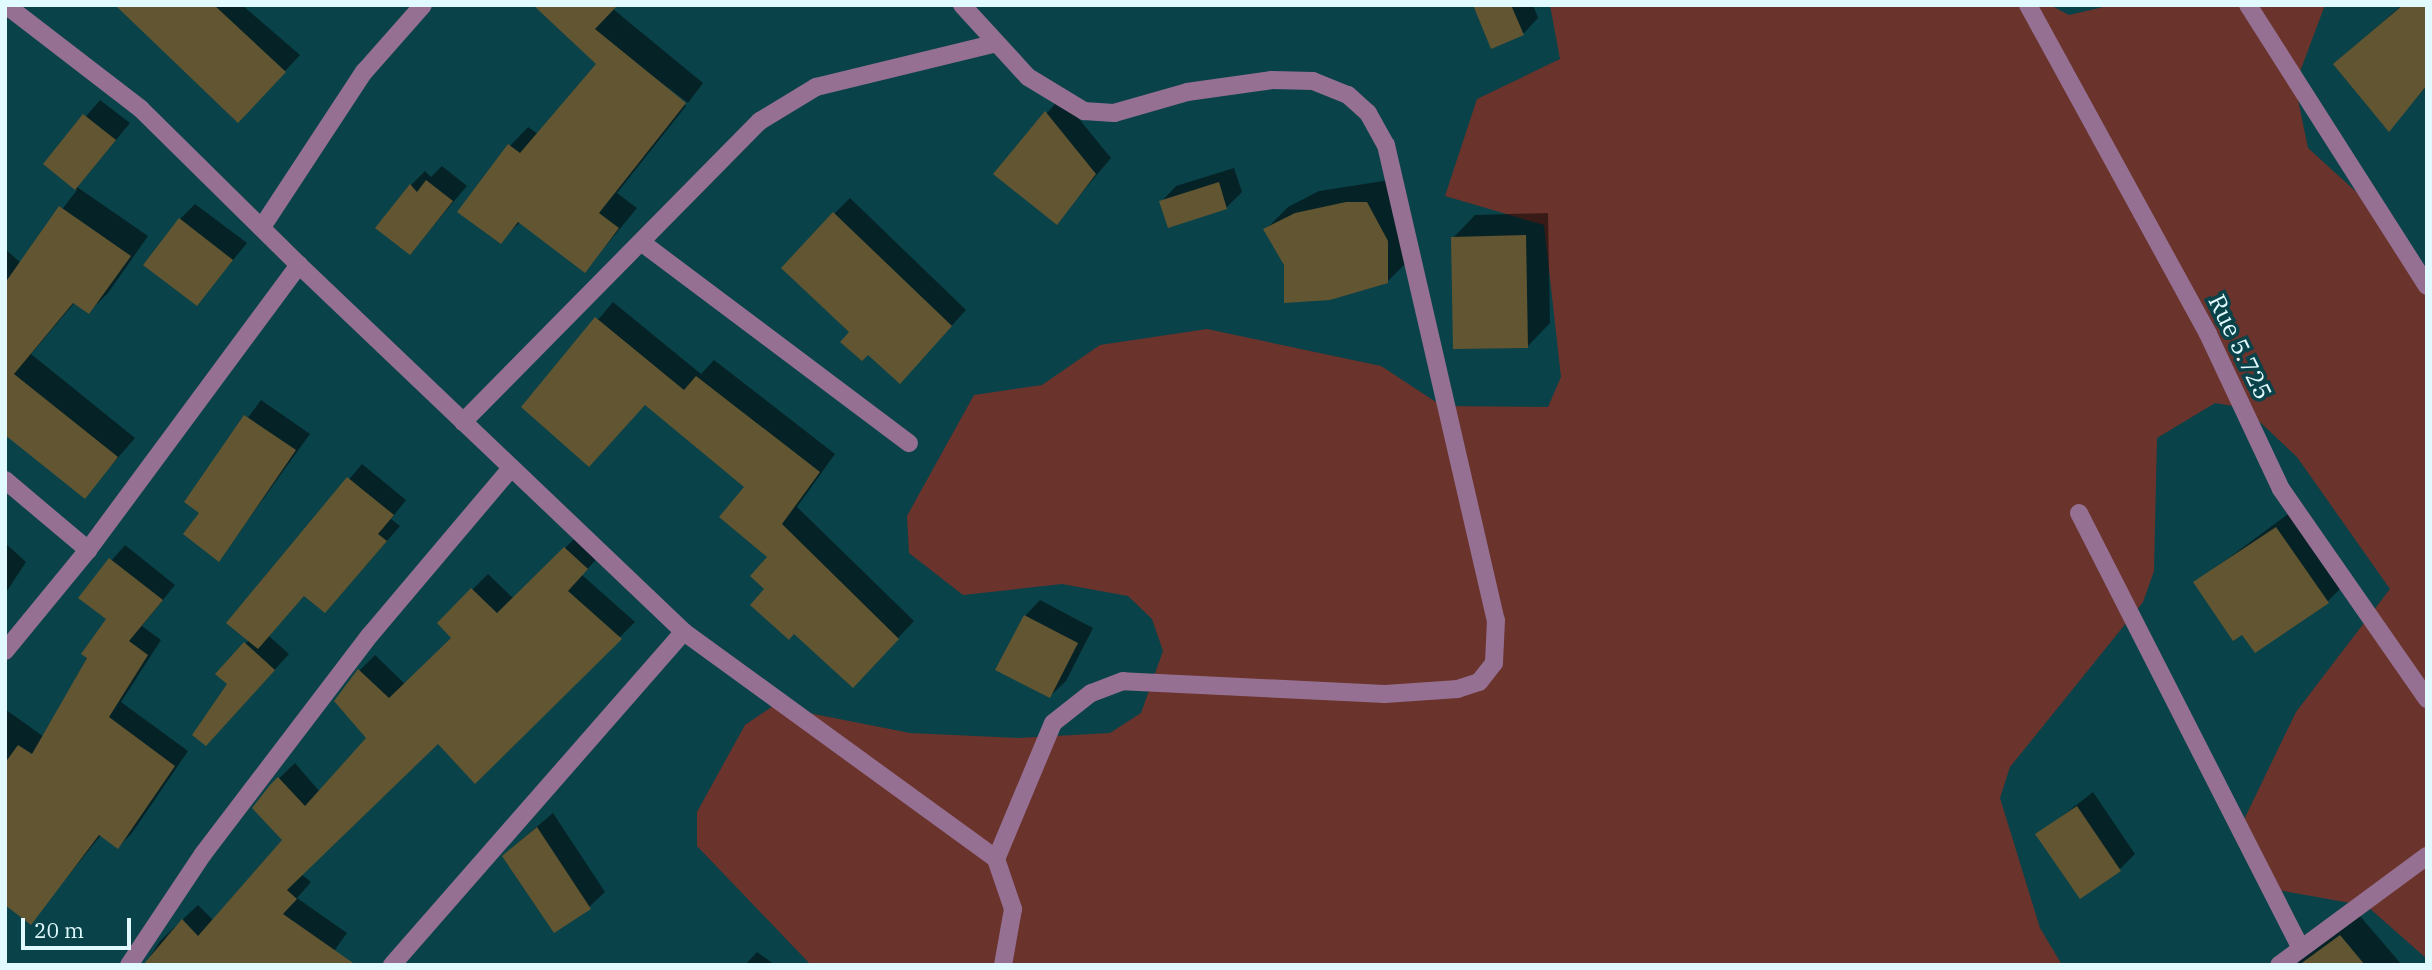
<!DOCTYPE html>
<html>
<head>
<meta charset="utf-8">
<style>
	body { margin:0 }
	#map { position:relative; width:2432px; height:970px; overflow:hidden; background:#0a4249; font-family:"IBM Plex Serif",serif }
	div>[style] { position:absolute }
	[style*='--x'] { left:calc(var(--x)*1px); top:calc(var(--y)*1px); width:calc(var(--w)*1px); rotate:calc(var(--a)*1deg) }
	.green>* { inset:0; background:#6a332c }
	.shadow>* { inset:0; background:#0007 }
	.building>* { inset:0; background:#625531 }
	.minor>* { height:18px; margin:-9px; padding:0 9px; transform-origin:9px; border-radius:9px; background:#957092 }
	span { translate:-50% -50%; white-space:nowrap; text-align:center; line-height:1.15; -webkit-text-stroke:7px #0a4249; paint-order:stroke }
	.street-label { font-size:24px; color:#e0faff }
	.frame { position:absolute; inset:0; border:7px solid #e0faff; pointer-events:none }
	.scale { position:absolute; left:21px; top:918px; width:110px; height:32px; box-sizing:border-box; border:4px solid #e0faff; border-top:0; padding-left:9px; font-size:21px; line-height:24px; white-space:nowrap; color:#e0faff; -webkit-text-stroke:5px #0a4249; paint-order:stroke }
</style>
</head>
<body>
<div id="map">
	<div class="green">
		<div style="clip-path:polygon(1550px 5px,2050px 5px,2069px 15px,2112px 5px,2325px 5px,2295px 85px,2308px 148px,2385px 218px,2427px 273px,2427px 959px,2367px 906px,2272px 889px,2238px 832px,2296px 712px,2390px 589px,2297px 457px,2245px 408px,2215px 403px,2157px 438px,2154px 571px,2143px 602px,2010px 767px,2000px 798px,2040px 928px,2062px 965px,811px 965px,697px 846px,697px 812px,745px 725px,773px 706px,910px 733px,1018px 738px,1110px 733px,1141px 713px,1163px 651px,1152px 619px,1128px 596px,1062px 584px,963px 595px,909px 553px,907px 516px,974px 395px,1042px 385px,1100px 345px,1207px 329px,1381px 366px,1442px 406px,1548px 407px,1561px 377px,1544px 225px,1445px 196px,1477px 99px,1560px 59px)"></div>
	</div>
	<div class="shadow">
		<div style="clip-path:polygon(126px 5px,242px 5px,300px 55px,253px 105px)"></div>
		<div style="clip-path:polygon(536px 5px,613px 9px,703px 83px,688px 103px,613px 46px,686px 106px,617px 193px,637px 208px,585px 271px,520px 222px,500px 242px,510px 146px,528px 127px,538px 134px,599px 64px)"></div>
		<div style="clip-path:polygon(1475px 5px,1533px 5px,1538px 18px,1523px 34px)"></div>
		<div style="clip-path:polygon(2402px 5px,2427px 5px,2427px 86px,2389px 129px,2335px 64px)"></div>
		<div style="clip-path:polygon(1061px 97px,1111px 158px,1057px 222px,995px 173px)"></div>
		<div style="clip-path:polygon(100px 100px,130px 123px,77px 187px,148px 236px,108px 293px,89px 312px,75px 302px,31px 354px,135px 438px,85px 496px,5px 433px,5px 249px,21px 263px,77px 190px,45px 164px)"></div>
		<div style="clip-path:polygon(442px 166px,467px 186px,410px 253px,411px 185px,425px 171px,431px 177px)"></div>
		<div style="clip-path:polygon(1234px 168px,1242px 192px,1226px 208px,1161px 202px,1176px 186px)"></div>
		<div style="clip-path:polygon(1390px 180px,1410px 259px,1387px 282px,1286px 265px,1265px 230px,1288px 207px,1319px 191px)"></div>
		<div style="clip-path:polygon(850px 198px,966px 310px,915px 366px,851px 331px,834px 214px)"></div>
		<div style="clip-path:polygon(195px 204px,247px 243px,197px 304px,180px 219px)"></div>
		<div style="clip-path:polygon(1548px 213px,1550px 323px,1528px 346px,1453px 238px,1475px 215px)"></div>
		<div style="clip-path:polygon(613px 302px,701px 374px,714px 360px,835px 454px,797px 507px,914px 621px,869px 669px,767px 589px,769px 557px,746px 487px,646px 404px,524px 407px)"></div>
		<div style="clip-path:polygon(261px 400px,310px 434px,219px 560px,201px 513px,186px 502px)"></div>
		<div style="clip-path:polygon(362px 464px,406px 500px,391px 519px,400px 526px,339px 596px,305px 594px,269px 636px,289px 654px,222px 728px,229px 684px,218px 674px,249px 640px,228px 623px)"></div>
		<div style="clip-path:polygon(2300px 505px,2350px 579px,2328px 601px,2243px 632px,2195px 583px)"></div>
		<div style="clip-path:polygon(580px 533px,602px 553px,582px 575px,635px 622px,475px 782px,438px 742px,301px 874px,311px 882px,297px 898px,347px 933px,324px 965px,161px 965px,151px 955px,160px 941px,198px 905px,214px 921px,284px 840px,271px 786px,295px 763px,320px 792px,368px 738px,336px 701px,360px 670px,375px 655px,405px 684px,453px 637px,439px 623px,488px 574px,514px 599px)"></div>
		<div style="clip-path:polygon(5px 543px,26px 562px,5px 594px)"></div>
		<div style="clip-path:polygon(125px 545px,175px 585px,142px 626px,161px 640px,121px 702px,188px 751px,132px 833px,118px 847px,101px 835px,31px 922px,5px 903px,5px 709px,44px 737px,108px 619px,80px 597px)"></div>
		<div style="clip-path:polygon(1040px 600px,1093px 628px,1066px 681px,1050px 696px,1025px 616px)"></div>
		<div style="clip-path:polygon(2093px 792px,2135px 854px,2120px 869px,2038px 835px)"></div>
		<div style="clip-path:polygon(553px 813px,605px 892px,589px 907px,520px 841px)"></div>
		<div style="clip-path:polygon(2360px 916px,2402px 965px,2295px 965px,2303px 957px)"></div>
		<div style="clip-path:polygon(757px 952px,775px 965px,745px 965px)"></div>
	</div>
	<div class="building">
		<div style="clip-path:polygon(115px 5px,214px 5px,286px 72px,238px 123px)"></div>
		<div style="clip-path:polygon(533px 5px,618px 5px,595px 29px,686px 103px,599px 213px,619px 228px,585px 273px,518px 222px,501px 244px,457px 212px,508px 144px,520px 153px,596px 64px)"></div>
		<div style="clip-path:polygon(1473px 5px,1511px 5px,1524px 35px,1491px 49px)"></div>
		<div style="clip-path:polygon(2403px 5px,2427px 5px,2427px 85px,2389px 132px,2333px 64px)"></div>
		<div style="clip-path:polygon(1045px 111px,1096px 174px,1057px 225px,993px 174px)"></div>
		<div style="clip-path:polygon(83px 114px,116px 140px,75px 190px,43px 164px)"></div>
		<div style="clip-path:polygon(426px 180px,453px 201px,410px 255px,375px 228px,410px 184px,417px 192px)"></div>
		<div style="clip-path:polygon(1219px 182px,1227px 209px,1168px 228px,1159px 201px)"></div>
		<div style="clip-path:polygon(1346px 202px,1367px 202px,1388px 241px,1388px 283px,1330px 300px,1284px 303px,1284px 265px,1263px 229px,1295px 213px)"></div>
		<div style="clip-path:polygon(59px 206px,131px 256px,89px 314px,73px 303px,14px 374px,118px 457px,85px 499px,5px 435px,5px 283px)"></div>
		<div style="clip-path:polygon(833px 212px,952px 326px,900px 384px,868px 355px,862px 361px,840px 342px,849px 332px,781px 268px)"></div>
		<div style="clip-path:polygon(179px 218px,233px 260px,197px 306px,143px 265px)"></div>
		<div style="clip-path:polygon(1526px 235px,1528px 348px,1453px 349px,1451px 237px)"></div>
		<div style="clip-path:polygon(595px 317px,684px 390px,696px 376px,820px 472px,782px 524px,899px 639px,853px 688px,794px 634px,789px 640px,750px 605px,764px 589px,750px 576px,767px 557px,719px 517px,744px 487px,645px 405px,589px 467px,521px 407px)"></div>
		<div style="clip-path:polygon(244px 415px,296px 450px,219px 562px,183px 534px,199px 513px,184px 502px)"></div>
		<div style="clip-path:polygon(347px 477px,394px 515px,378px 534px,387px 541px,325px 613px,304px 596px,258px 649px,226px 623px)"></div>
		<div style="clip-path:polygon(2276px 527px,2329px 603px,2255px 653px,2242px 635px,2233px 641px,2193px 582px)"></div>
		<div style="clip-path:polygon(564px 547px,588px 569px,568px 591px,622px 639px,475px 784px,438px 744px,287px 890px,297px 899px,283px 914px,356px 965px,143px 965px,182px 919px,198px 936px,282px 840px,252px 808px,270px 785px,278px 777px,305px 806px,366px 738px,334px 701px,358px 669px,389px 698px,451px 638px,437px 623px,471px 588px,497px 613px)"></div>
		<div style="clip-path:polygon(109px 558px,163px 600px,129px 641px,148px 655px,109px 717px,175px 766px,118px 849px,99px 835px,31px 925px,5px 905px,5px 763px,18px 745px,32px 754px,87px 658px,81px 654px,106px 619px,78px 598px)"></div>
		<div style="clip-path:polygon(1024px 615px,1078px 643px,1050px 698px,995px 670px)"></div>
		<div style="clip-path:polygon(244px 642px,275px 670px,206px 746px,192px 735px,227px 684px,215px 674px)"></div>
		<div style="clip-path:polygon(2077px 806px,2121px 871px,2080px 899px,2035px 834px)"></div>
		<div style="clip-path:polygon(537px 827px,591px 909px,554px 933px,502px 856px)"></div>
		<div style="clip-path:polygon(2340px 935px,2365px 965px,2299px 965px)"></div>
	</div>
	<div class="minor">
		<div style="--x:962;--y:5;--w:98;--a:47.5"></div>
		<div style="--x:1028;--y:77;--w:66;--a:31.3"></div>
		<div style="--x:1084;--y:111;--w:30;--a:4"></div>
		<div style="--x:1114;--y:113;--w:76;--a:-16"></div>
		<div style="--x:1187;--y:92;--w:86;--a:-8"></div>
		<div style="--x:1272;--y:80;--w:41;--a:1.4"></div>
		<div style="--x:1313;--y:81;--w:38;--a:22"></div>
		<div style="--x:1348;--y:95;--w:27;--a:42"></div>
		<div style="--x:1368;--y:113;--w:37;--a:61"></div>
		<div style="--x:1386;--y:145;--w:488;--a:77"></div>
		<div style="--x:1496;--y:620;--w:43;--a:92.7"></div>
		<div style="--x:1494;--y:663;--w:24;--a:128"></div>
		<div style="--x:1479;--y:682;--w:22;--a:162"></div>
		<div style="--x:1458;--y:689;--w:73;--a:176.1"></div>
		<div style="--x:1385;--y:694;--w:262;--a:-177.2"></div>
		<div style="--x:1123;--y:681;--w:34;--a:159"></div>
		<div style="--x:1091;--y:693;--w:48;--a:141.7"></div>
		<div style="--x:1053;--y:723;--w:147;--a:112.7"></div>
		<div style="--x:2028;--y:5;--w:375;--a:61.3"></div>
		<div style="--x:2208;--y:334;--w:171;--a:64.8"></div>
		<div style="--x:2281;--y:489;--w:256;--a:55.2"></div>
		<div style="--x:2248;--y:5;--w:333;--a:57.5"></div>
		<div style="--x:262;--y:227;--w:186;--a:-56.7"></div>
		<div style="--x:364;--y:72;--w:89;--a:-48.6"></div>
		<div style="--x:641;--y:242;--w:335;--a:36.9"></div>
		<div style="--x:299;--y:265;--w:532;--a:43.63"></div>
		<div style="--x:684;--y:632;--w:386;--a:36"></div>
		<div style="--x:996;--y:859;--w:53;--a:71.2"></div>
		<div style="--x:1013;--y:909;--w:57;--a:100.1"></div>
		<div style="--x:463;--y:422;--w:423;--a:-45.4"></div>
		<div style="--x:760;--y:121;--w:66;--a:-31.3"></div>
		<div style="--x:816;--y:87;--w:182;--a:-13.7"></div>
		<div style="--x:5;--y:480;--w:109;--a:40.1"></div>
		<div style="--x:2079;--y:513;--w:488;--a:63"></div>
		<div style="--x:5;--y:651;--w:131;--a:-50.6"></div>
		<div style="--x:88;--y:550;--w:355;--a:-53.5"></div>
		<div style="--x:299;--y:265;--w:222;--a:-135.4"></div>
		<div style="--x:141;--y:109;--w:170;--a:-142.4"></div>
		<div style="--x:129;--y:965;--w:133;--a:-56.3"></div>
		<div style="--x:203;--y:854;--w:275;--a:-52.7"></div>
		<div style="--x:370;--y:635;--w:219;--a:-49.8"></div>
		<div style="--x:392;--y:965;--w:443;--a:-48.8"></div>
		<div style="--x:2279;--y:965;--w:184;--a:-36.4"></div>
	</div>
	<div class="street-label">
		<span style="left:2240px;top:347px;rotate:64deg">Rue 5.725</span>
	</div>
	<div class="frame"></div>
	<div class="scale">20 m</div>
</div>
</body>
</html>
